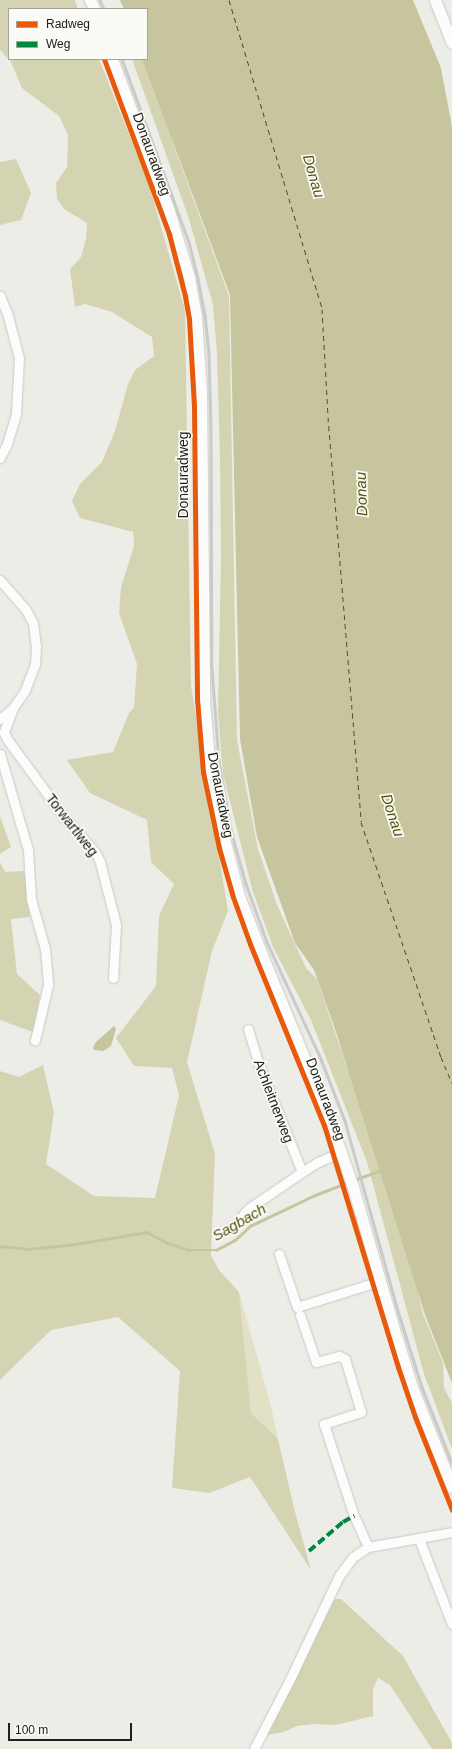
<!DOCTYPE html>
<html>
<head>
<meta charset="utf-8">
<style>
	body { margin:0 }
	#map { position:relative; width:452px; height:1749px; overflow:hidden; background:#edede8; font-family:Arial,sans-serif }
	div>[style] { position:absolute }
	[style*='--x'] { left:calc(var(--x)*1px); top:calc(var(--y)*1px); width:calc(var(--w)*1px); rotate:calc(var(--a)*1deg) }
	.green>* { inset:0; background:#e2e1c6 }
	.forest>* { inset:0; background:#d4d4b3 }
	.water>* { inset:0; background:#c6c59d }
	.stream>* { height:2.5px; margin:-1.25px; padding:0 1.25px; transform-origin:1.25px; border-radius:1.25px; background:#c6c59d }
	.ferry>* { height:1px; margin-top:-0.5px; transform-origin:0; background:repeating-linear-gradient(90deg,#555211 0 5px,transparent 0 9px) }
	.roads { filter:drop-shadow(0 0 1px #c9c9c5) drop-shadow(0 0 1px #c9c9c5) }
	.minor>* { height:9px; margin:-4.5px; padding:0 4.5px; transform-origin:4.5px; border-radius:4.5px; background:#fcfcfc }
	.major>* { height:11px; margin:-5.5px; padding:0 5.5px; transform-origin:5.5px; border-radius:5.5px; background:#fcfcfc }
	.rail>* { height:2.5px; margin:-1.25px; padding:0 1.25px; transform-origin:1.25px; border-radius:1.25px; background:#cacac9 }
	.quiet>* { height:4px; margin-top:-2px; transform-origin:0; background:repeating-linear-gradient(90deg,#00873e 0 8px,transparent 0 12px) }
	.cycleway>* { height:5px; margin:-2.5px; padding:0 2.5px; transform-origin:2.5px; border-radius:2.5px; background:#e8590c }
	span { translate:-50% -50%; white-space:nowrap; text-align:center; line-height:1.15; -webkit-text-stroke:3.5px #fbfbf5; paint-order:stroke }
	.street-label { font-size:14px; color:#20201e }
	.water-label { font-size:15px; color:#555211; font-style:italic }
	.legend { position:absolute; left:8px; top:8px; width:140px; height:52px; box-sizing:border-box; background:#fbfbf5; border:1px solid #a3a39f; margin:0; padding:5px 7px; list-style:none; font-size:12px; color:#20201e }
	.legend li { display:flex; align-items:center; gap:8px; height:20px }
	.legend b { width:20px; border:1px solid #a3a39f }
	.scale { position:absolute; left:8px; top:1723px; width:124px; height:18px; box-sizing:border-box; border:2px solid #20201e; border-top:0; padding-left:5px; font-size:12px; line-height:14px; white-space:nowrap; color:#20201e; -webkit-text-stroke:3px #fbfbf5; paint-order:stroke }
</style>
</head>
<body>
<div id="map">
	<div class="green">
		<div style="clip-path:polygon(239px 1292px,270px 1402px,278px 1439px,251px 1413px)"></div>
	</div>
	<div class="forest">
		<div style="clip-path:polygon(0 0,75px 0,78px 9px,9px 9px,9px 59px,99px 59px,149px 185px,185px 310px,191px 686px,228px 911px,212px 951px,187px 1062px,215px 1154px,211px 1255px,219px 1270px,239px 1292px,251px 1413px,278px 1439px,295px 1512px,311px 1570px,250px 1477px,209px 1493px,172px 1488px,180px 1371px,118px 1317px,51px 1330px,0 1380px,0 1071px,19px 1077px,43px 1065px,54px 1113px,46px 1164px,94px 1196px,155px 1198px,179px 1095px,172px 1068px,134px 1066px,116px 1038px,156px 986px,159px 916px,174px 884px,151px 862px,147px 820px,90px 793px,67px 760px,113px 752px,129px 713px,134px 707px,137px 664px,119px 613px,121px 587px,134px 546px,133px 532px,80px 518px,72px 501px,80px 484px,102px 462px,115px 431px,128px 384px,135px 370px,154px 356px,152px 337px,112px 312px,85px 304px,75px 307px,70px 269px,81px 257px,86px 239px,87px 223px,64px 209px,57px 199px,56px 183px,67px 167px,68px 135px,59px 116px,22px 88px,11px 62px,0 50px)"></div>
		<div style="clip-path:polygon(132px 59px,146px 59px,175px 149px,229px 296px,237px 740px,258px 849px,277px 905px,306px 968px,317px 979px,347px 1068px,372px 1100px,423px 1314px,443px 1363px,444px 1388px,452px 1403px,452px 1449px,424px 1374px,367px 1162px,311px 1020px,273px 947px,253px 892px,223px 774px,218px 713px,221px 556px,220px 459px,217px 353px,213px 305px,189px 219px)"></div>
		<div style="clip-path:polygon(16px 159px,31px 193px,21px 220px,0 225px,0 162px)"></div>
		<div style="clip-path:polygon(0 816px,11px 847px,0 854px)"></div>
		<div style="clip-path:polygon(0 862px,5px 872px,24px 871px,30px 917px,11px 919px,17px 974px,40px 995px,33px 1032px,0 1020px)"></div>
		<div style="clip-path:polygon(335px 1599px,341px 1599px,403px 1656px,452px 1743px,452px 1749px,432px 1749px,390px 1685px,378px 1678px,373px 1689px,373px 1716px,335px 1725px,314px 1724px,297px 1726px,284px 1732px,261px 1736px)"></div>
	</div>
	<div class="water">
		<div style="clip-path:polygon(120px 0,413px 0,441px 68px,452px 127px,452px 1383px,425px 1315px,335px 1029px,314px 970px,295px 943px,257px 837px,240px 739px,230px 295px,142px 59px,147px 59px,147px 9px,124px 9px)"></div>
		<div style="clip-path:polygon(114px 1026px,116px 1029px,111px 1046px,103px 1051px,94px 1050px,93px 1047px,96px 1042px)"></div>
	</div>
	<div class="stream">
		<div style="--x:354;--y:1180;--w:29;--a:-20"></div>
		<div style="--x:0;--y:1246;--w:28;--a:6"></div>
		<div style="--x:28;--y:1249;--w:48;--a:-5.9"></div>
		<div style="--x:76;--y:1244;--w:72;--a:-9.6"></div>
		<div style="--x:147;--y:1232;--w:24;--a:28"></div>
		<div style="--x:168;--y:1243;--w:22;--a:18"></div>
		<div style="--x:189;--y:1250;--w:27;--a:0"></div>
		<div style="--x:216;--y:1250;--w:21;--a:-28"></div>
		<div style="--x:235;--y:1240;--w:21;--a:-43"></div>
		<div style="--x:250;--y:1226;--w:72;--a:-25.5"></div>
		<div style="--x:315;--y:1195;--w:36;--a:-21"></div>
	</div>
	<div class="ferry">
		<div style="--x:229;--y:0;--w:323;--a:73.2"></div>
		<div style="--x:322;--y:309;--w:108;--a:86.8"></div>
		<div style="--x:328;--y:417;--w:406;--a:85.3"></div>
		<div style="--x:361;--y:822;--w:248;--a:71.2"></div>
		<div style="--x:441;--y:1057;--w:28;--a:67"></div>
	</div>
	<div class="roads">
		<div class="minor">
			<div style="--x:0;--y:296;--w:22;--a:68"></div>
			<div style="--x:8;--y:316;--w:43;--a:75.3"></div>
			<div style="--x:19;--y:358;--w:56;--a:93.1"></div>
			<div style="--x:16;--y:414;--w:31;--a:107"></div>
			<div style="--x:7;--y:444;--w:16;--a:117"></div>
			<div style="--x:0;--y:580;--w:40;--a:49"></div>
			<div style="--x:26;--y:610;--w:15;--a:62"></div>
			<div style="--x:33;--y:623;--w:23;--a:83"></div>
			<div style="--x:36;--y:646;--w:18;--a:93"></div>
			<div style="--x:35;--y:664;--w:30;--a:111"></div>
			<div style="--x:24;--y:692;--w:19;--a:125"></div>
			<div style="--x:13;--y:708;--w:17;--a:140"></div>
			<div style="--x:13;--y:708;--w:26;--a:111"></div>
			<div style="--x:4;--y:732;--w:8;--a:67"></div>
			<div style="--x:7;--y:739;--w:97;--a:53.8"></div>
			<div style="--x:64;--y:817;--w:47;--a:48.5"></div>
			<div style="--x:95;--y:852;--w:11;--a:63"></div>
			<div style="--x:100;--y:862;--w:65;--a:75.7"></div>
			<div style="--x:116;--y:925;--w:53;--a:93.2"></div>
			<div style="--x:0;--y:754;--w:100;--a:73.7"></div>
			<div style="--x:28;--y:850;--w:49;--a:86.5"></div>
			<div style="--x:31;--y:899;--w:52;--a:74.4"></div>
			<div style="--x:45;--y:949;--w:36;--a:85"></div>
			<div style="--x:48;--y:985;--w:57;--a:103.3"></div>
			<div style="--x:248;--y:1029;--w:34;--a:73"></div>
			<div style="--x:258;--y:1062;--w:118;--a:68.2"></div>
			<div style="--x:239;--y:1220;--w:14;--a:-51"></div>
			<div style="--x:248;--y:1209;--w:65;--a:-34.4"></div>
			<div style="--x:302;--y:1172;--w:19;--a:-32"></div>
			<div style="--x:318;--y:1162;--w:25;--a:-23"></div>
			<div style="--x:279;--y:1254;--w:56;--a:71.2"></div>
			<div style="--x:297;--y:1307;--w:87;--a:-17.4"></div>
			<div style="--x:419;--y:1539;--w:91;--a:68.8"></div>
			<div style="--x:368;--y:1547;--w:85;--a:-10.1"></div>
			<div style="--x:254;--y:1749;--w:81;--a:-62.8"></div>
			<div style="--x:291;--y:1677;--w:112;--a:-64.6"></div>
			<div style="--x:339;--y:1576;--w:24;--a:-54"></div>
			<div style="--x:353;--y:1557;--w:18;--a:-34"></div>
			<div style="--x:368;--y:1547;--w:34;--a:-114"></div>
			<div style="--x:354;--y:1516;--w:97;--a:-108.1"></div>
			<div style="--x:324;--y:1424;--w:39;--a:-18"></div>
			<div style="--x:361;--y:1412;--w:55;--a:-106.8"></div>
			<div style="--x:345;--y:1359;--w:7;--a:-153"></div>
			<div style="--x:339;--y:1356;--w:24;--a:165"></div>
			<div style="--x:316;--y:1362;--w:50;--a:-108.8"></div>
		</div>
		<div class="major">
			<div style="--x:90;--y:0;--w:10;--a:66"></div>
			<div style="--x:435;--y:0;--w:46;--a:68.4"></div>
			<div style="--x:112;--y:59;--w:162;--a:69.4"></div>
			<div style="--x:169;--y:211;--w:69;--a:73.1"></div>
			<div style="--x:189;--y:277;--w:40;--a:80"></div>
			<div style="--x:196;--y:316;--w:76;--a:86.2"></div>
			<div style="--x:201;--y:392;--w:308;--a:89.4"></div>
			<div style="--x:204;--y:700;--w:60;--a:85.2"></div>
			<div style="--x:209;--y:760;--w:60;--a:80.4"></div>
			<div style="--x:219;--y:819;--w:80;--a:75.4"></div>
			<div style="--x:239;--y:896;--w:58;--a:68.7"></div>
			<div style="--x:260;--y:950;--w:185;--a:67.7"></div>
			<div style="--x:330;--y:1121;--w:70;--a:70.8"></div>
			<div style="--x:353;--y:1187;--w:158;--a:73.9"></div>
			<div style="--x:397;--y:1339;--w:53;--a:72.6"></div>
			<div style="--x:413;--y:1390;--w:105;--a:68.1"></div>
		</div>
	</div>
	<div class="rail">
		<div style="--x:100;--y:0;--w:10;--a:66"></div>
		<div style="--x:122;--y:59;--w:195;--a:69.9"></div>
		<div style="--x:189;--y:242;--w:38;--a:76"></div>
		<div style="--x:198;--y:279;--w:37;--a:79"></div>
		<div style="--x:205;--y:315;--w:38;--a:84"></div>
		<div style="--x:209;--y:353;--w:77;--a:88.5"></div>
		<div style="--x:211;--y:430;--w:238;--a:89.8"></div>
		<div style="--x:212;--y:668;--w:93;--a:85.7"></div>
		<div style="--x:219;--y:761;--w:70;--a:80.1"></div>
		<div style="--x:231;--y:830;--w:56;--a:74.5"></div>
		<div style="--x:246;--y:884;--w:62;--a:70.1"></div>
		<div style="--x:267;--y:942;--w:129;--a:65.2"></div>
		<div style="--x:321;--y:1059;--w:66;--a:68.8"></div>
		<div style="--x:345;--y:1121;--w:200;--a:74.4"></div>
		<div style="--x:399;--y:1314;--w:77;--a:72.5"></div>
		<div style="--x:422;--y:1387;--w:82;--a:68.5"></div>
	</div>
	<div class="quiet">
		<div style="--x:309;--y:1551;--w:45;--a:-40.5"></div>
		<div style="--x:343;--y:1522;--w:13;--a:-29"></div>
	</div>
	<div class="cycleway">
		<div style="--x:104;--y:59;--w:187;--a:69.6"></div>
		<div style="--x:169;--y:234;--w:64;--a:75.5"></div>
		<div style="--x:185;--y:296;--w:23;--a:80"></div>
		<div style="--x:189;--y:319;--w:88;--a:86.7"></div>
		<div style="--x:194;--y:407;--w:292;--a:89.4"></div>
		<div style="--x:197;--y:699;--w:73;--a:85.3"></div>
		<div style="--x:203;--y:772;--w:78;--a:78.1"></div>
		<div style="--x:219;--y:848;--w:51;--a:74.1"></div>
		<div style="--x:233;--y:897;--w:50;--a:70.1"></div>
		<div style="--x:250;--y:944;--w:196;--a:67.8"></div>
		<div style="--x:324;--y:1125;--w:253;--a:73"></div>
		<div style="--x:398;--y:1367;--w:53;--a:71.2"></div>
		<div style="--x:415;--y:1417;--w:100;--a:68.3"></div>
	</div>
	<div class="street-label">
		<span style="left:152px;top:154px;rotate:70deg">Donauradweg</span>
		<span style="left:183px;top:475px;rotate:-90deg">Donauradweg</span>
		<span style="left:221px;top:795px;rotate:79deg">Donauradweg</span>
		<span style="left:72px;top:825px;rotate:52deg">Torwartlweg</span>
		<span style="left:326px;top:1099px;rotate:69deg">Donauradweg</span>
		<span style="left:274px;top:1101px;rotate:69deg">Achleitnerweg</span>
	</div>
	<div class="water-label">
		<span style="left:314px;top:176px;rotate:74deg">Donau</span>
		<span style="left:361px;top:494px;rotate:-92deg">Donau</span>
		<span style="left:393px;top:815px;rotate:72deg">Donau</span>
		<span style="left:239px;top:1222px;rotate:-30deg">Sagbach</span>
	</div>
	<ul class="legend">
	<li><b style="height:5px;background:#e8590c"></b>Radweg</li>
	<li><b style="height:5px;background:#00873e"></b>Weg</li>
	</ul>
	<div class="scale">100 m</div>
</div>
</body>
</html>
